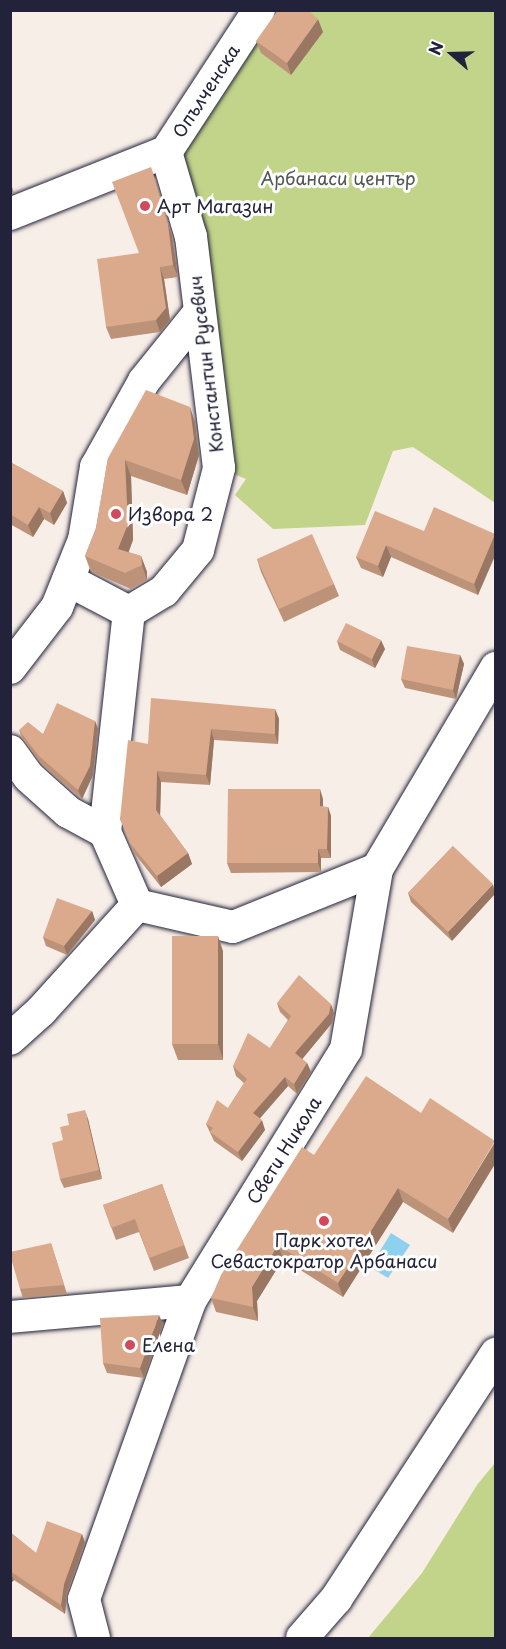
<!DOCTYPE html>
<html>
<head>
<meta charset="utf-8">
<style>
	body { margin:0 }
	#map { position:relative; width:506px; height:1649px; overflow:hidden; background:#f8eee8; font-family:"Playpen Sans",sans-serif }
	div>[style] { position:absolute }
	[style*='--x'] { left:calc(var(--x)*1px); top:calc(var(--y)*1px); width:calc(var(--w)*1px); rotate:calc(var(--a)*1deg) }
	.green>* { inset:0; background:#c2d489 }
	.water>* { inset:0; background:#8dd1ef }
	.roads { filter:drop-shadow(0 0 2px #22223b) drop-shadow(0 0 2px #22223b) }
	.minor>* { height:32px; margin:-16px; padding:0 16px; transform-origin:16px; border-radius:16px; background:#fff }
	.wall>* { inset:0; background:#bc9279 }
	.shaded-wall>* { inset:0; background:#997763 }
	.building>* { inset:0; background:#dbaa8d }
	.dots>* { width:16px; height:16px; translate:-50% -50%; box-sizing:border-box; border:3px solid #fff; border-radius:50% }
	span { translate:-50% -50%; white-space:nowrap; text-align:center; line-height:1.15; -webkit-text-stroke:6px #fff; paint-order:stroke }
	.street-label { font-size:18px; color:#22223b }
	.park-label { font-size:18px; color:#525752 }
	.poi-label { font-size:18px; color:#22223b }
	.left { translate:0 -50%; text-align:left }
	.frame { position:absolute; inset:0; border:12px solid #22223b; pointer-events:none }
	.north { position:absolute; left:422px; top:24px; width:60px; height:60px; -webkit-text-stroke:4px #fff; paint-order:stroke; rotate:290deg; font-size:16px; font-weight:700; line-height:24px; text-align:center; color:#22223b }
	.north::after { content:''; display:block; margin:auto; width:21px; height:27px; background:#22223b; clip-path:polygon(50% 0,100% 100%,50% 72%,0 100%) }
</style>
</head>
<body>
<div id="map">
	<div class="green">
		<div style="clip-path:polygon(259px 11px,495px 11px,495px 503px,413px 447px,393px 451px,365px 525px,273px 529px,235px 495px,246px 479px,219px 468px,166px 152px)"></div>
		<div style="clip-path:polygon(495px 1463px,495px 1638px,368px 1638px,422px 1573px,477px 1485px)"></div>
	</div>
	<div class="water">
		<div style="clip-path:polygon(391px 1233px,410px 1245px,388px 1278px,370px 1267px)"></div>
	</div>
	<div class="roads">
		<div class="minor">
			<div style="--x:10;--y:214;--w:168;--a:-21.7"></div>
			<div style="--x:166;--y:152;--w:170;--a:-56.8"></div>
			<div style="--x:68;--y:580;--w:69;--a:27.7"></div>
			<div style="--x:10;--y:668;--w:77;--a:-52.4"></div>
			<div style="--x:57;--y:607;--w:72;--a:-68.1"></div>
			<div style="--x:84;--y:540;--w:74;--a:-80.7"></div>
			<div style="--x:96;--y:467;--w:98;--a:-60.8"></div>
			<div style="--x:144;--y:381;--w:86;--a:-51.1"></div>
			<div style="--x:10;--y:751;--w:32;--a:54"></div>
			<div style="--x:29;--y:777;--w:52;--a:41.9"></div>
			<div style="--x:68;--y:812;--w:42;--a:28.4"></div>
			<div style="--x:105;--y:832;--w:80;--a:66.3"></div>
			<div style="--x:137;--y:905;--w:98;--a:12.9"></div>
			<div style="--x:233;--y:927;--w:155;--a:-21.9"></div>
			<div style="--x:105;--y:832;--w:221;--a:-83.8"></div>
			<div style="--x:129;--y:612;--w:41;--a:-31"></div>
			<div style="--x:164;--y:591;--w:53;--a:-50.3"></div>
			<div style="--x:198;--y:550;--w:85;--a:-75.6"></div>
			<div style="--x:219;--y:468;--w:233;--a:-96.9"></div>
			<div style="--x:191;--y:237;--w:89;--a:-106.4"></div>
			<div style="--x:10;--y:1039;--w:42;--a:-42.1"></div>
			<div style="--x:41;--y:1011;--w:143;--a:-47.8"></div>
			<div style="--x:10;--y:1317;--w:181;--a:-5.1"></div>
			<div style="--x:94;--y:1638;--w:40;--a:-104.4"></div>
			<div style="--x:84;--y:1599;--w:316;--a:-70.4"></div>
			<div style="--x:190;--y:1301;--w:296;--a:-58.2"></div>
			<div style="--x:346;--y:1049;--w:183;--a:-80.2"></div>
			<div style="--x:377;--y:869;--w:234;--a:-59.4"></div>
			<div style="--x:302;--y:1638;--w:52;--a:-48.9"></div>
			<div style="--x:336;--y:1599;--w:293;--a:-56.9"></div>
		</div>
	</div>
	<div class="wall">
		<div style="clip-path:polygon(323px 32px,291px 75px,261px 53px,256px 41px)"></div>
		<div style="clip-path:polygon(155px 179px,172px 236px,178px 277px,164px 279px,170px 320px,160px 332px,111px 339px,106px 327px,139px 253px)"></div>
		<div style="clip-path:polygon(10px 181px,14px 193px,10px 195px)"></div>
		<div style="clip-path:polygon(195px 422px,199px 455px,187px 495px,131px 476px,133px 540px,128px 552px,141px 556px,147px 572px,147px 580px,131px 589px,91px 572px,85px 556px,96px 528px,108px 458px)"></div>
		<div style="clip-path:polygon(10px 462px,63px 491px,67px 503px,54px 525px,44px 519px,33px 537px,10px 524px)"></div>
		<div style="clip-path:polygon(424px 531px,495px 534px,478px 595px,391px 557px,383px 577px,361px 568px,356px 557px)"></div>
		<div style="clip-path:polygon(257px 559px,334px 584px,339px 596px,284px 622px,261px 572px)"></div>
		<div style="clip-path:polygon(337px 641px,385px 649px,375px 668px,340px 650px)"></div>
		<div style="clip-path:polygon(460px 655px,464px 664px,456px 699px,405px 688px,401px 679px)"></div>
		<div style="clip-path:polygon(275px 709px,279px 719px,278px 744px,214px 740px,210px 785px,161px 782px,160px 815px,188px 853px,192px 864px,161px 887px,134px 853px,120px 819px,148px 744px)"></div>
		<div style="clip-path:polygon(95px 721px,98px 729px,93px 775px,82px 799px,42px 765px,22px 738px,19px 730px,43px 734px)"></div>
		<div style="clip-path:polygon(323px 799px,323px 807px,328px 807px,331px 816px,331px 858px,321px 858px,321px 872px,231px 873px,227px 863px)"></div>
		<div style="clip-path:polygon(453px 846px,452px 941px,411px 902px,408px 893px)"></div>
		<div style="clip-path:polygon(92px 911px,95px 920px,67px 955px,46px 946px,43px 937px)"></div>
		<div style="clip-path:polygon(223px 951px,223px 1060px,178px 1060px,172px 1044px)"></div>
		<div style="clip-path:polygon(277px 1003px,334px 1013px,332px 1023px,302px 1059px,307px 1063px,311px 1072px,297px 1094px,288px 1086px,259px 1118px,265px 1130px,242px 1161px,214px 1141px,206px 1124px,228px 1108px,244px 1083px,236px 1076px,233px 1066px,270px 1048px,288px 1020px,280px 1012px)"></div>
		<div style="clip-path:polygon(421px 1113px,453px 1233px,403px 1202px,343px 1297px,283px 1259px,257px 1301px,258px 1321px,216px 1312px,211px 1298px,314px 1155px)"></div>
		<div style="clip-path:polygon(88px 1119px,102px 1179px,64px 1188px,60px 1179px,63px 1140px,69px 1125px)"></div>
		<div style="clip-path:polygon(162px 1184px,189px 1258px,154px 1271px,139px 1232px,116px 1240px,103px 1205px)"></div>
		<div style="clip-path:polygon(51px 1243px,67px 1294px,23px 1298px,20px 1289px)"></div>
		<div style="clip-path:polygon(163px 1324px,144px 1378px,107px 1373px,103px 1363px)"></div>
		<div style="clip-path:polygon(10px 1532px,36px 1553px,82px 1534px,85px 1543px,67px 1593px,65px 1614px,14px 1580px,10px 1584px)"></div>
	</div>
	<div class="shaded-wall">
		<div style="clip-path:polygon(318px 19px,323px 32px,291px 75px,287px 63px)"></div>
		<div style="clip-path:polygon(151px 167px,172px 236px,178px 277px,173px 265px)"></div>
		<div style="clip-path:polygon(160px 267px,164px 279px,170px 320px,160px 332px,156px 320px)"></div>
		<div style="clip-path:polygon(190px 407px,195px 422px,199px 455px,187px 495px,181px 480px)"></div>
		<div style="clip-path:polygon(125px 460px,131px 476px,133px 540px,124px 565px,118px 549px)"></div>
		<div style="clip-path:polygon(63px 491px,67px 503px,54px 525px,50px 513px)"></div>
		<div style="clip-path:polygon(39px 507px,44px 519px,33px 537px,28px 525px)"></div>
		<div style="clip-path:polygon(495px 534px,495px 556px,478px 595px,474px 584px)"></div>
		<div style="clip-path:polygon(386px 545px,391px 557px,383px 577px,378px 566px)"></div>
		<div style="clip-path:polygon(141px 556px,147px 572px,147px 580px,142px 565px)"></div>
		<div style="clip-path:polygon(381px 640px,385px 649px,375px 668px,372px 659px)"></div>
		<div style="clip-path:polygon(460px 655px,464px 664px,456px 699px,453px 690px)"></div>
		<div style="clip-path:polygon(275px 709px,279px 719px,278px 744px,275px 734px)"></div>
		<div style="clip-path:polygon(95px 721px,98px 729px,93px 775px,82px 799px,78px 790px)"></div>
		<div style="clip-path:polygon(211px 729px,214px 740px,210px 785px,206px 775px)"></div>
		<div style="clip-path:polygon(157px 771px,161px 782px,160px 820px,156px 810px)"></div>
		<div style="clip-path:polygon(320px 789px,323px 799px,323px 816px,320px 806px)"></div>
		<div style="clip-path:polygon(328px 807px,331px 816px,331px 858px,327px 849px)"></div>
		<div style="clip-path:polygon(318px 849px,321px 858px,321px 872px,318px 863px)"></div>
		<div style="clip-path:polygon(188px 853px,192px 864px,161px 887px,157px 876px)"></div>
		<div style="clip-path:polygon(493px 884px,495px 894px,452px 941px,448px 932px)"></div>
		<div style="clip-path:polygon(92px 911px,95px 920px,67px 955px,64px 946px)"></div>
		<div style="clip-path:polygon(218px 936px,223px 951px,223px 1060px,218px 1044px)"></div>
		<div style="clip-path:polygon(331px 1004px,334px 1013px,332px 1023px,299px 1063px,295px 1053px)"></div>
		<div style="clip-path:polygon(307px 1063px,311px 1072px,297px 1094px,294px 1084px)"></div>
		<div style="clip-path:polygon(285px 1077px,288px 1086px,256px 1123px,253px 1113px)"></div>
		<div style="clip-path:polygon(85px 1110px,88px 1119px,102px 1179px,99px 1170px)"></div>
		<div style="clip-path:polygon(262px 1120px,265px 1130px,242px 1161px,238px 1152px)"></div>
		<div style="clip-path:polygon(495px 1142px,495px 1164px,453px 1233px,448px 1219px)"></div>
		<div style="clip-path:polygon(398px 1188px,403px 1202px,343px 1297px,338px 1283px)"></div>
		<div style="clip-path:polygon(278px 1245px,283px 1259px,257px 1301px,258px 1321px,253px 1307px,252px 1287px)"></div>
		<div style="clip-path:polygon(159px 1315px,163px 1324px,144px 1378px,140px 1368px)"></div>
		<div style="clip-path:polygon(82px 1534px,85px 1543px,67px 1593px,65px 1614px,61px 1605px,64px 1584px)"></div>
		<div style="clip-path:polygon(10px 1572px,14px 1580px,10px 1584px)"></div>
	</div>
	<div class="building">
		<div style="clip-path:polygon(278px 10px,308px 10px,318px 19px,287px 63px,256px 41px)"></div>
		<div style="clip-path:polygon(151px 167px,168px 224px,173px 265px,160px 267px,166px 308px,156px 320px,106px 327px,97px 259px,139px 253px,112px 182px)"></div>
		<div style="clip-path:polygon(146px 390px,190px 407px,194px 439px,181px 480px,125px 460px,128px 524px,118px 549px,141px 556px,142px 565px,125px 573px,85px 556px,96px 528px,108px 458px)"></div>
		<div style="clip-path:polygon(10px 462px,63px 491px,50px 513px,39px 507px,28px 525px,10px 514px)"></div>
		<div style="clip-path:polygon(434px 507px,495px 534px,474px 584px,386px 545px,378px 566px,356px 557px,375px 511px,424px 531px)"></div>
		<div style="clip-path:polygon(312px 534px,334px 584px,279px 609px,257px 559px)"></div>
		<div style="clip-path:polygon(346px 623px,381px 640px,372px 659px,337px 641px)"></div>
		<div style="clip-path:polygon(407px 646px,460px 655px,453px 690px,401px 679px)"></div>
		<div style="clip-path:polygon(151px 698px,275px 709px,275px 734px,211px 729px,206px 775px,157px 771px,156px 810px,188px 853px,157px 876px,130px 843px,120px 819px,128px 740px,148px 744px)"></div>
		<div style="clip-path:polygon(57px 703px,95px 721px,90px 766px,78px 790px,39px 756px,19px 730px,28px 722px,43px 734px)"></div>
		<div style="clip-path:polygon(228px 789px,320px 789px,320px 806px,328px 807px,327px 849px,318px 849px,318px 863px,227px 863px)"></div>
		<div style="clip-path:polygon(453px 846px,493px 884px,448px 932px,408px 893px)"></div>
		<div style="clip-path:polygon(57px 898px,92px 911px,64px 946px,43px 937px)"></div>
		<div style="clip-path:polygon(172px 936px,218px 936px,218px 1044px,172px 1044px)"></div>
		<div style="clip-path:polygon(299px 975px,331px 1004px,329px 1014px,295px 1053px,307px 1063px,294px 1084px,285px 1077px,253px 1113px,262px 1120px,238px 1152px,210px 1132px,213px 1128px,206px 1124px,217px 1100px,228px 1108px,247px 1079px,233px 1066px,248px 1033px,270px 1048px,291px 1016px,277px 1003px)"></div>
		<div style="clip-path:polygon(366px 1076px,421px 1113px,430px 1098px,495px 1141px,448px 1219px,398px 1188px,338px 1283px,278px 1245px,252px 1287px,253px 1307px,211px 1298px,221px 1275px,302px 1147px,314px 1155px)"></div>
		<div style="clip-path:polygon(85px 1110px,99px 1170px,60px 1179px,52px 1143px,63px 1140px,60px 1127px,69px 1125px,67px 1114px)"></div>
		<div style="clip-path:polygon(162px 1184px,184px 1245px,149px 1258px,135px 1219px,111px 1228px,103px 1205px)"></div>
		<div style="clip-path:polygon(51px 1243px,64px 1285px,20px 1289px,10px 1255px,10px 1252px)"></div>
		<div style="clip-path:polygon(159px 1315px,140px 1368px,103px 1363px,100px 1318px)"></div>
		<div style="clip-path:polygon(47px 1521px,82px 1534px,64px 1584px,61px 1605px,10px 1571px,10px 1532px,36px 1553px)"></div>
	</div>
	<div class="dots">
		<div style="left:145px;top:206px;background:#d1495b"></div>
		<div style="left:116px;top:514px;background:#d1495b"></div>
		<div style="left:324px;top:1221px;background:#d1495b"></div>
		<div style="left:130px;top:1345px;background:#d1495b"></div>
	</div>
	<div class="street-label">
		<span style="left:206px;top:91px;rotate:-57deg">Опълченска</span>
		<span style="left:206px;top:364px;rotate:-97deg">Константин Русевич</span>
		<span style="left:284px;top:1150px;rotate:-58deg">Свети Никола</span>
	</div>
	<div class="park-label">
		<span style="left:338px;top:178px">Арбанаси център</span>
	</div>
	<div class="poi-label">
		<span class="left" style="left:157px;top:206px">Арт Магазин</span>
		<span class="left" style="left:128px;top:514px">Извора 2</span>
		<span style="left:324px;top:1251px">Парк хотел<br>Севастократор Арбанаси</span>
		<span class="left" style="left:142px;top:1345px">Елена</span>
	</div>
	<div class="frame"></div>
	<div class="north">N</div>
</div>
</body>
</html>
